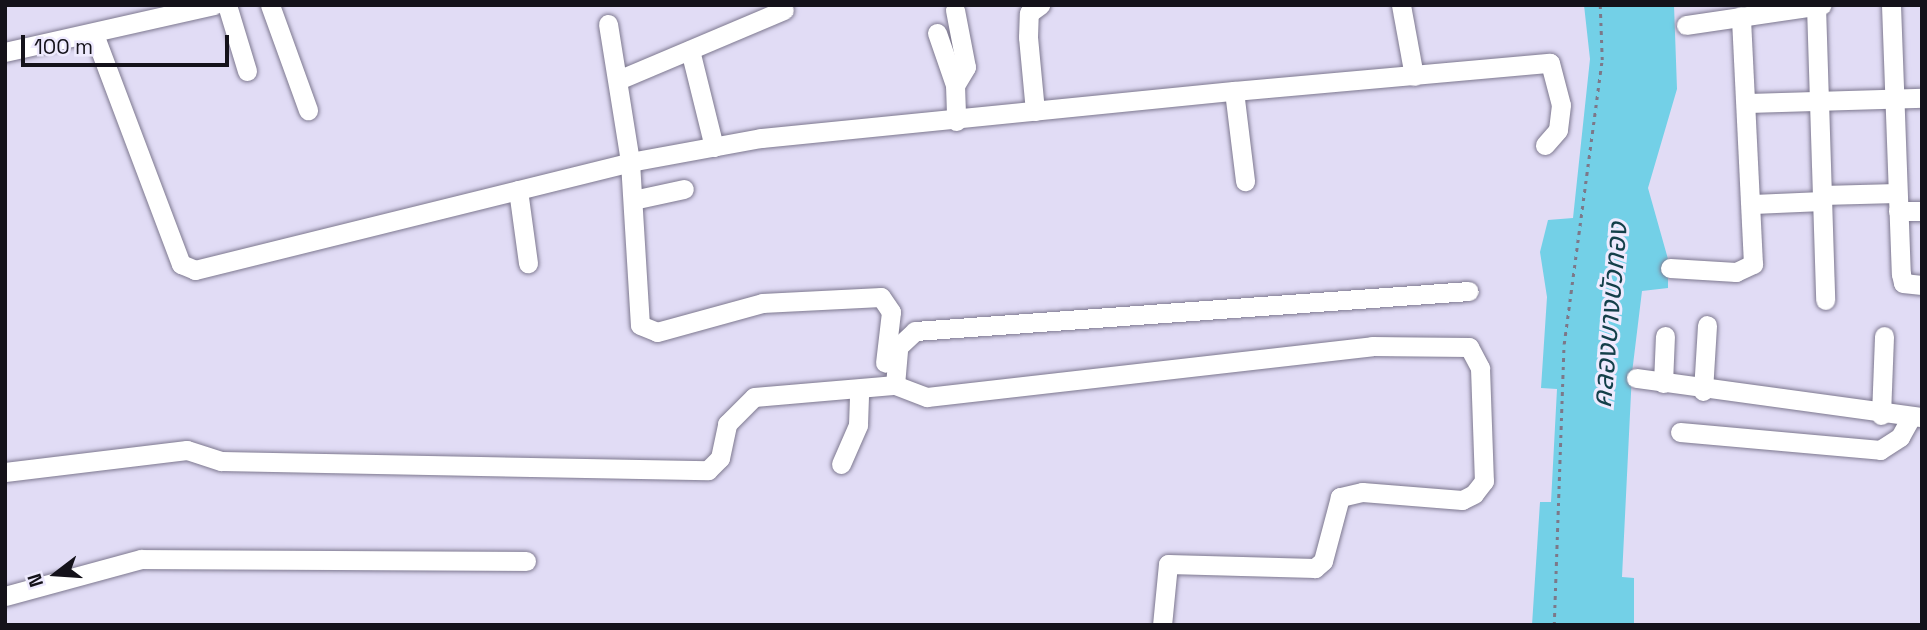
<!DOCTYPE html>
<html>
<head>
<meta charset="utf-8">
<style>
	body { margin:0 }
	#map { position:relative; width:1927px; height:630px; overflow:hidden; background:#e1dcf5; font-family:"Space Grotesk","Noto Sans Thai",sans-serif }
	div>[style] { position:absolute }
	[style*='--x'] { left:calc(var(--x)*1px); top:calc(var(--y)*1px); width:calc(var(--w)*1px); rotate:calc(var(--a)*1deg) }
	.water>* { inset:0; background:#73d0e7 }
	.path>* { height:2.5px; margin-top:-1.25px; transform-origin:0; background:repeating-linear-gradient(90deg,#7c7889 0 3.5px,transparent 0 8.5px) }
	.roads { filter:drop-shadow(0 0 2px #7d788f) drop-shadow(0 0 2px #7d788f) }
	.minor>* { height:19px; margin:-9.5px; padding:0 9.5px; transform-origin:9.5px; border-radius:9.5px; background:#fff }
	span { translate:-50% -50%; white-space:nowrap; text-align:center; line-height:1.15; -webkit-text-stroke:6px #eeeafe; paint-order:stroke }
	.water-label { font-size:28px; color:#133f49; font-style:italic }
	.frame { position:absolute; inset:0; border:7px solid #14121a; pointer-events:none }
	.north { position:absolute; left:21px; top:539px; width:70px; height:70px; -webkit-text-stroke:5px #eeeafe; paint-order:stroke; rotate:253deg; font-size:19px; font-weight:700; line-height:28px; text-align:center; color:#14121a }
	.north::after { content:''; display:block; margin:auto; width:24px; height:32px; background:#14121a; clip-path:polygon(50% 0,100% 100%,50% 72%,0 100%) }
	.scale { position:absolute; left:21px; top:35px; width:208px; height:32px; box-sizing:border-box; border:4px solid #14121a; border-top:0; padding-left:9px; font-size:21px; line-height:24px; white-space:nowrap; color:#14121a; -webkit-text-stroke:5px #eeeafe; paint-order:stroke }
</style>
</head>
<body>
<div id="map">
	<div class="water">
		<div style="clip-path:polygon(1584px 5px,1674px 5px,1677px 89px,1648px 188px,1668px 259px,1668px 288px,1642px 291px,1632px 373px,1622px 577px,1634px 578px,1634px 625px,1532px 625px,1540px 502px,1551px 502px,1557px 389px,1541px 388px,1547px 297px,1540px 252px,1548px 220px,1573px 218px,1590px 59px)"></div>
	</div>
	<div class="path">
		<div style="--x:1554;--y:625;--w:281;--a:-88"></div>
		<div style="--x:1564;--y:344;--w:287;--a:-82.4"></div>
		<div style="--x:1602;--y:60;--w:55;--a:-92.1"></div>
	</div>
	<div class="roads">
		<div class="minor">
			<div style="--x:227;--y:5;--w:69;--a:73.1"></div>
			<div style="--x:270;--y:5;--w:112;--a:70.1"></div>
			<div style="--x:1401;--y:5;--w:72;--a:79.6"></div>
			<div style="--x:1891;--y:5;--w:269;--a:87.9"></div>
			<div style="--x:1901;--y:274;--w:9;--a:77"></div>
			<div style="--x:1903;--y:283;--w:19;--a:6"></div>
			<div style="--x:1816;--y:6;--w:294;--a:88.2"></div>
			<div style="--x:955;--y:10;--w:58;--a:79.1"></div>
			<div style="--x:966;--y:67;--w:21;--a:121"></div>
			<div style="--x:955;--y:85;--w:36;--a:88"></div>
			<div style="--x:608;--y:24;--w:140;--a:80.9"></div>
			<div style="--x:630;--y:162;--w:163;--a:86.5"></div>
			<div style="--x:640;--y:325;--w:18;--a:22"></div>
			<div style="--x:657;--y:332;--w:109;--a:-15.4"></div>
			<div style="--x:762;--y:303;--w:119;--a:-2.9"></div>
			<div style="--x:881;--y:297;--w:18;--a:56"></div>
			<div style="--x:891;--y:312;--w:51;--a:96.7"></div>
			<div style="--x:1686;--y:25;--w:137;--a:-8.4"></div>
			<div style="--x:937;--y:33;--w:55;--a:70.9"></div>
			<div style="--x:94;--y:34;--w:246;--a:69.3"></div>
			<div style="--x:181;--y:264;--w:15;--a:23"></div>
			<div style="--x:195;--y:270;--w:448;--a:-13.9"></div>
			<div style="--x:630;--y:162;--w:133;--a:-10.4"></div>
			<div style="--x:761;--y:138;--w:475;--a:-5.7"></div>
			<div style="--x:1234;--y:91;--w:317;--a:-5.1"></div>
			<div style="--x:1550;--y:63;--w:43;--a:75.3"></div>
			<div style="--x:1561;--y:105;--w:25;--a:97"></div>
			<div style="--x:1558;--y:130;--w:20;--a:131"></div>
			<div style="--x:690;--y:50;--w:100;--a:76.1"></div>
			<div style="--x:5;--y:52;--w:214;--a:-12.7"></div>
			<div style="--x:618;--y:80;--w:180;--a:-22.9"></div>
			<div style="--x:1234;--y:91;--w:91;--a:83"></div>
			<div style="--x:1749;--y:103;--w:173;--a:-1.7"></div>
			<div style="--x:1035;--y:111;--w:74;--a:-95.4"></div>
			<div style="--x:1028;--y:37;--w:24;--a:-88"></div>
			<div style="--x:1029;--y:13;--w:14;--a:-36"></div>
			<div style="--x:518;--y:190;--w:74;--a:82.2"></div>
			<div style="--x:1822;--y:195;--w:75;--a:-1.5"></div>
			<div style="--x:633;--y:200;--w:52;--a:-12.2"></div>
			<div style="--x:1753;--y:204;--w:69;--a:-2.5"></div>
			<div style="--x:1898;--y:211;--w:24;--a:0"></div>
			<div style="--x:1670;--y:268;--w:66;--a:3.5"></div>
			<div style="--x:1736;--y:272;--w:19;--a:-25"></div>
			<div style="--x:1753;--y:264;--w:248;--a:-92.8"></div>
			<div style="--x:1636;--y:378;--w:289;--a:7.8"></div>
			<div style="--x:1663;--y:383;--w:47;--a:-87.6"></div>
			<div style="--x:895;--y:385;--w:34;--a:21"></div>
			<div style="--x:927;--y:397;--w:448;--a:-6.5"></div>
			<div style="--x:1372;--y:346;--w:97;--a:0.6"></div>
			<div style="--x:1469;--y:347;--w:24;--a:62"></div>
			<div style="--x:1480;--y:368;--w:113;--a:88"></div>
			<div style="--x:1484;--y:481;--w:16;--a:128"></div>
			<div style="--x:1474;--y:494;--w:13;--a:153"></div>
			<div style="--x:1462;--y:500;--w:100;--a:-175.4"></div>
			<div style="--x:1362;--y:492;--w:23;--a:167"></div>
			<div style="--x:1340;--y:497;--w:66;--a:104.9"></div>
			<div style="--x:1323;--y:561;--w:11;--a:139"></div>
			<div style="--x:1315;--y:568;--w:147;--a:-178.4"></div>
			<div style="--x:1168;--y:564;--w:61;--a:95.6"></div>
			<div style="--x:1703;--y:391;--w:66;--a:-86.5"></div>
			<div style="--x:1881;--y:415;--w:79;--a:-87.8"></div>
			<div style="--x:1680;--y:432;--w:201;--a:5.1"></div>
			<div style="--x:1880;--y:450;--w:24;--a:-33"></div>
			<div style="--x:1900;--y:437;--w:23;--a:-61"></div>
			<div style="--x:841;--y:464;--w:43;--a:-66.4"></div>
			<div style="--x:858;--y:425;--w:36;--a:-88"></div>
			<div style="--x:5;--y:472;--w:183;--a:-6.9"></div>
			<div style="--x:187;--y:450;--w:36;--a:18"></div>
			<div style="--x:221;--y:461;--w:487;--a:1.1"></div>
			<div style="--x:708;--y:470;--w:17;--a:-45"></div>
			<div style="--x:720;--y:458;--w:35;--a:-78"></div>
			<div style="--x:727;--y:424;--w:38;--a:-45"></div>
			<div style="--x:754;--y:397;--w:142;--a:-4.9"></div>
			<div style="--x:895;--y:385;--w:38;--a:-85"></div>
			<div style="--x:898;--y:347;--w:23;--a:-43"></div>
			<div style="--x:915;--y:331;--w:555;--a:-4.13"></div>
			<div style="--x:5;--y:596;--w:141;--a:-15.2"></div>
			<div style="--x:141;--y:559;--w:385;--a:0.3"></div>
		</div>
	</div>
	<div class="water-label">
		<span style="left:1609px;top:315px;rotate:-85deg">คลองบางบัวทอง</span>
	</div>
	<div class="frame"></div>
	<div class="north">N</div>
	<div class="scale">100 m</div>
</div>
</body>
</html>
